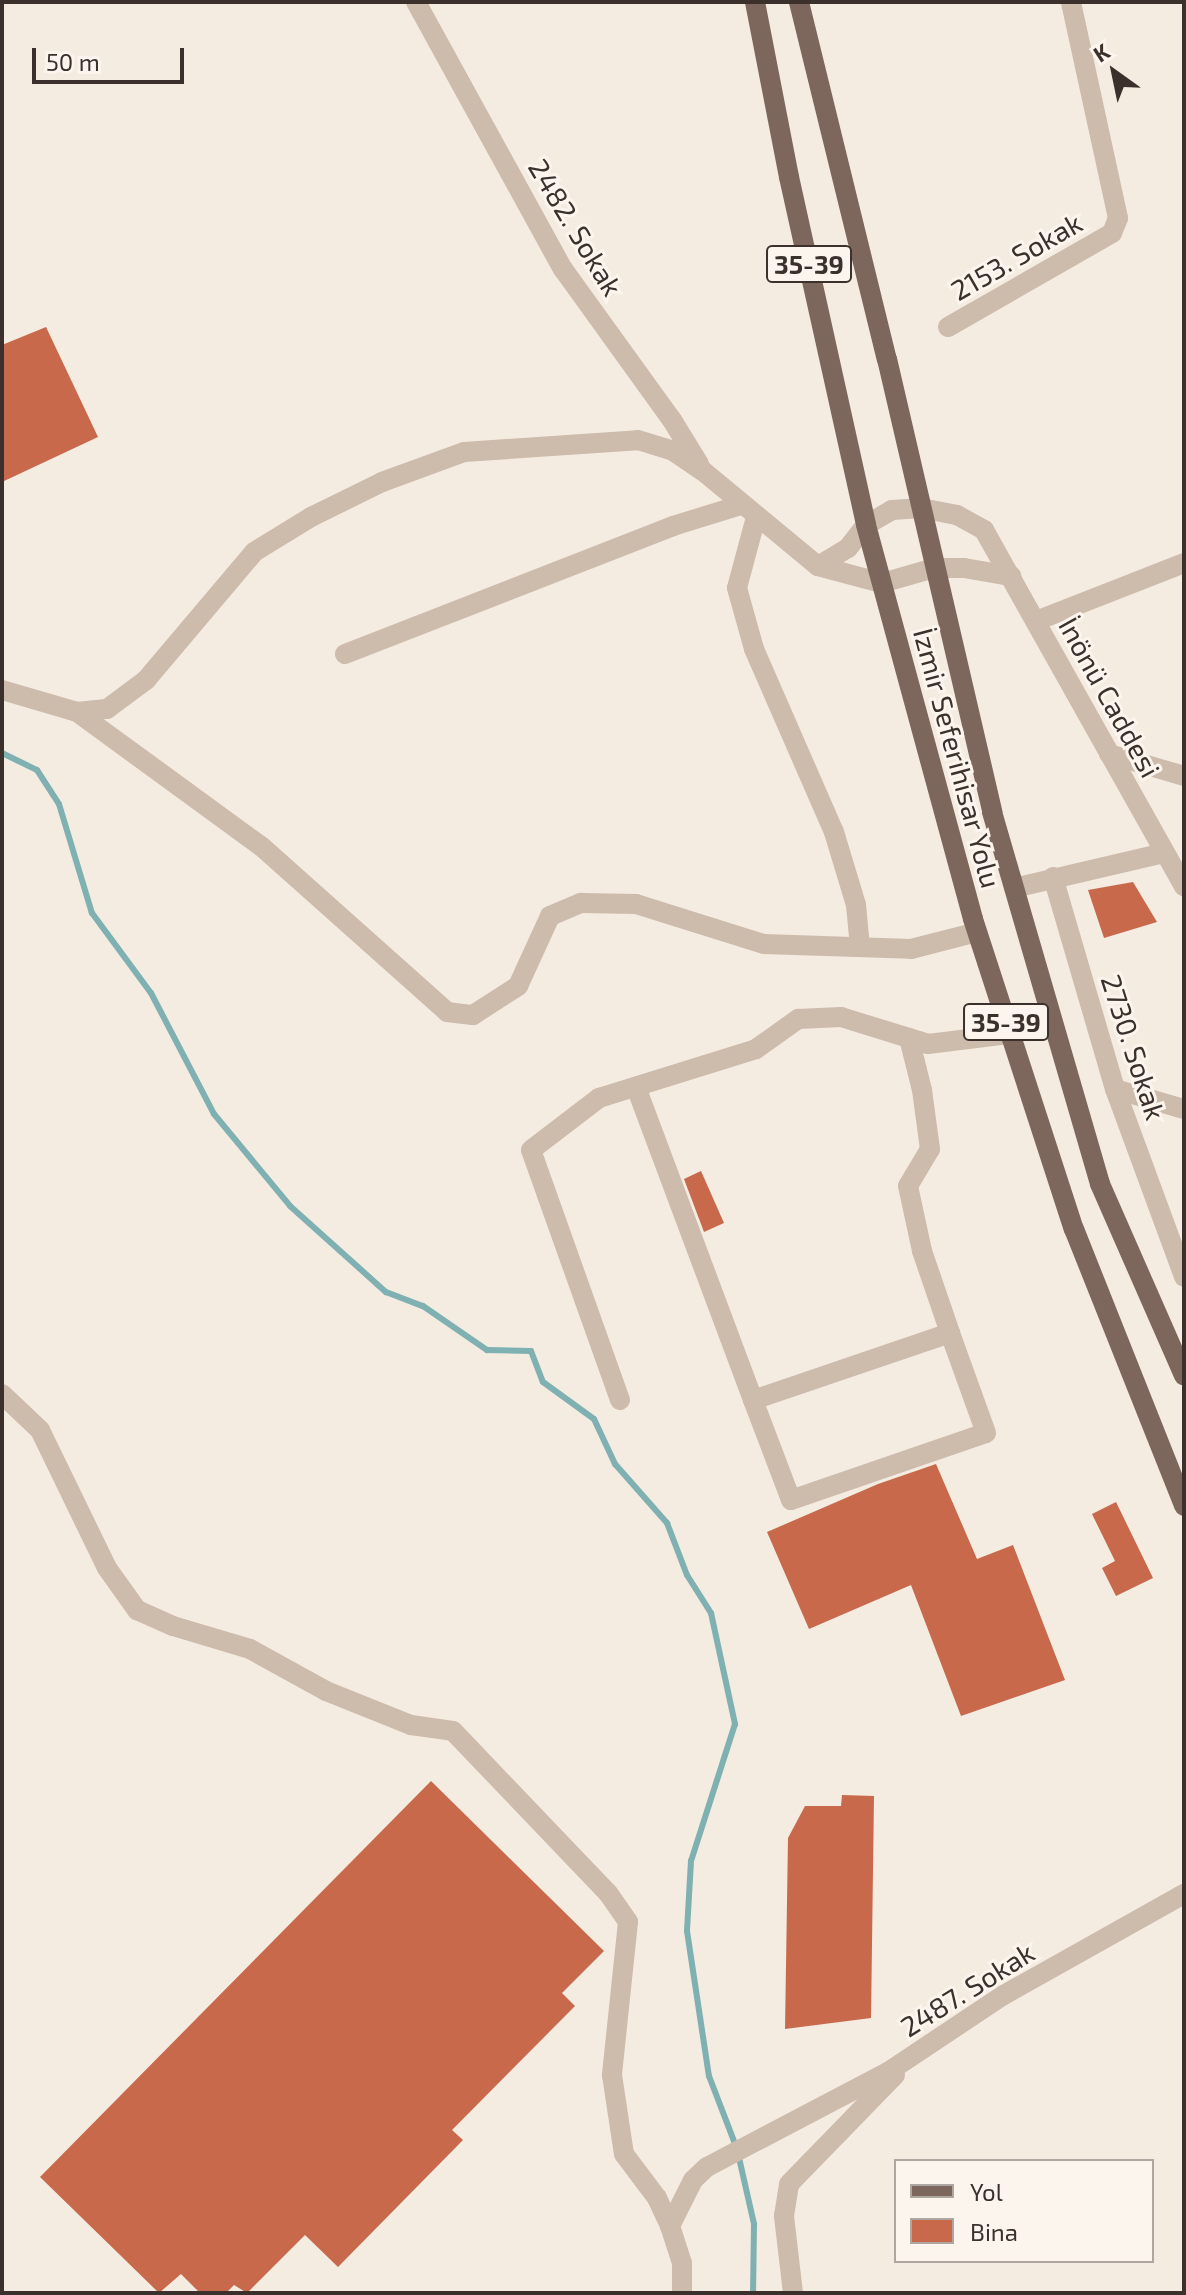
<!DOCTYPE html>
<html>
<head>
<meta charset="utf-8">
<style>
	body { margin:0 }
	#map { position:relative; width:1186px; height:2295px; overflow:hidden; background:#f4ebe1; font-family:"Exo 2",sans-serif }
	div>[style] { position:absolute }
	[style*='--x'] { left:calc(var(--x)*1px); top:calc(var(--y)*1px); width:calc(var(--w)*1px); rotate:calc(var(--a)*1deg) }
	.stream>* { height:6px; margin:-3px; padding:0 3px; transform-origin:3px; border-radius:3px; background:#7fb0b2 }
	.building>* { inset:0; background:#c8694b }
	.minor>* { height:20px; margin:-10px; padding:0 10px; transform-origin:10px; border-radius:10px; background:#cdbbac }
	.major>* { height:20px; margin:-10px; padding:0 10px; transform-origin:10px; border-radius:10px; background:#7d675c }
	span { translate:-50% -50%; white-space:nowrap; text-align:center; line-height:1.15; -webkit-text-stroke:6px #fbf5ee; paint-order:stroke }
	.shield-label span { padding:2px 6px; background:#fbf5ee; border:2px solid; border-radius:6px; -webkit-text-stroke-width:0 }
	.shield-label { font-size:26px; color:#3b302b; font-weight:700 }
	.street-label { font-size:28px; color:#3b302b }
	.frame { position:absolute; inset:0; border:4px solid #3b302b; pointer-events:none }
	.legend { position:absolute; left:894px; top:2159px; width:260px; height:104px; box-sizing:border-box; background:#fbf5ee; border:2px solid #aea6a0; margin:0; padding:10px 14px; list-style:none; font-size:24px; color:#3b302b }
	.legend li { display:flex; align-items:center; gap:16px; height:40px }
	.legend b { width:40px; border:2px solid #aea6a0 }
	.north { position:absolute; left:1074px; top:32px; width:80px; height:80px; -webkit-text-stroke:6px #fbf5ee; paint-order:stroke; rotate:327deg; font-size:22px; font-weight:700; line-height:32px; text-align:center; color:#3b302b }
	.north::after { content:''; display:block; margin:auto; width:28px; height:36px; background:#3b302b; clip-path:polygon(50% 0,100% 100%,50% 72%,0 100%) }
	.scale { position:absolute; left:32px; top:48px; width:152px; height:36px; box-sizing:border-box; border:4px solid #3b302b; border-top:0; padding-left:10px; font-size:24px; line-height:28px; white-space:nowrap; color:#3b302b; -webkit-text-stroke:6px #fbf5ee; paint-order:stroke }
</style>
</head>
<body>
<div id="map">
	<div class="stream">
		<div style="--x:2;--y:753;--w:39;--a:26"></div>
		<div style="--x:37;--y:770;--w:40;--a:57.1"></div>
		<div style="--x:59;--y:804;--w:114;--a:73.2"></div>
		<div style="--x:92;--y:913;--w:99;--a:53.6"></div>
		<div style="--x:151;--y:993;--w:136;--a:62.5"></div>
		<div style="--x:214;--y:1114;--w:119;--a:50.4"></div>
		<div style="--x:290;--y:1206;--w:129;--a:41.9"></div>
		<div style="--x:386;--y:1292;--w:40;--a:21"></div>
		<div style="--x:423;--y:1306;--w:78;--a:34.5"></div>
		<div style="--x:487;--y:1350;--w:44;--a:1.3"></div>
		<div style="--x:531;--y:1351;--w:33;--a:69"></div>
		<div style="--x:543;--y:1382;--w:63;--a:36"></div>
		<div style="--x:594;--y:1419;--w:50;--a:65"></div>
		<div style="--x:615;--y:1464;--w:79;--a:48.6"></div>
		<div style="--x:667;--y:1523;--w:56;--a:69"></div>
		<div style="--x:687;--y:1575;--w:45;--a:57.7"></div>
		<div style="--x:711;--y:1613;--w:114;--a:77.8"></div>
		<div style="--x:735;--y:1724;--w:144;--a:107.8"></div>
		<div style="--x:691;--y:1861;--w:70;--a:93.3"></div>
		<div style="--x:687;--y:1931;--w:147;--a:81.4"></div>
		<div style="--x:709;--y:2076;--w:78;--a:69"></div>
		<div style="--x:737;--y:2149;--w:77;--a:77.2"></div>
		<div style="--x:754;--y:2224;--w:69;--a:90.8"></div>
	</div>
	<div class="building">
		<div style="clip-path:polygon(46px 327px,98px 437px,2px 482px,2px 345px)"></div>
		<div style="clip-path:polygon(1133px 882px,1157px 922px,1104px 938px,1088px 890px)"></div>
		<div style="clip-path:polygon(701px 1171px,724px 1223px,704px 1232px,684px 1179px)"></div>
		<div style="clip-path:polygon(936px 1464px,977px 1559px,1013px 1545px,1065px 1680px,961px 1716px,911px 1585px,809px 1629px,767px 1532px,878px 1484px)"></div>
		<div style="clip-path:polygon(1116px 1502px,1153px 1578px,1116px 1596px,1102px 1568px,1115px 1561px,1092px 1514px)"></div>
		<div style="clip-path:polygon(431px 1781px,604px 1951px,562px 1993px,575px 2006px,452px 2130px,463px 2140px,338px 2267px,305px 2235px,247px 2293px,234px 2285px,226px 2293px,200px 2293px,181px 2274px,159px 2293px,40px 2177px)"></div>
		<div style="clip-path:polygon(842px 1795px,874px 1796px,871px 2018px,785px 2029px,788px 1838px,805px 1806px,841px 1806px)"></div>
	</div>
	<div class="minor">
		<div style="--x:416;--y:2;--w:305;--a:61.2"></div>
		<div style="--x:563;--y:269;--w:186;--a:54.2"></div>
		<div style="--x:672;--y:420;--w:52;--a:58.5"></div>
		<div style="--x:948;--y:327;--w:189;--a:-29.8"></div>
		<div style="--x:1112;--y:233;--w:16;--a:-68"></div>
		<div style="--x:1118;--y:218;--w:221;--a:-102.3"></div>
		<div style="--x:756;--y:517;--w:73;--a:105"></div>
		<div style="--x:737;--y:588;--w:63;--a:74.4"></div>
		<div style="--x:754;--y:649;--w:200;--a:66.4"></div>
		<div style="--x:834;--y:832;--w:76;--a:73.2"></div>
		<div style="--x:856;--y:905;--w:42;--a:84.6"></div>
		<div style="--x:818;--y:566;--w:35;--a:-31"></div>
		<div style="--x:848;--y:548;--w:29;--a:-52"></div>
		<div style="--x:866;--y:525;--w:30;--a:-30"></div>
		<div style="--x:892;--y:510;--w:29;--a:-4"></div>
		<div style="--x:921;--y:508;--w:37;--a:11"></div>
		<div style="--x:957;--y:515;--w:31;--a:29"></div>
		<div style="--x:984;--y:530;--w:409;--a:60.7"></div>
		<div style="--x:1036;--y:621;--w:159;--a:-21.4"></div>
		<div style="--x:345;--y:654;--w:352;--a:-21.3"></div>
		<div style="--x:673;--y:526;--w:71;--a:-17.2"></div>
		<div style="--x:2;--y:690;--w:78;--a:16.3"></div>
		<div style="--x:77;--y:712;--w:30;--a:-6"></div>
		<div style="--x:107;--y:709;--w:49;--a:-36.6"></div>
		<div style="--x:146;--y:680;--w:167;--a:-49.8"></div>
		<div style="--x:254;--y:552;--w:67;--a:-31.6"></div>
		<div style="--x:311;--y:517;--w:79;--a:-26.2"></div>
		<div style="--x:382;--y:482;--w:87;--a:-20.1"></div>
		<div style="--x:464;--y:452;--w:174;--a:-3.9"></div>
		<div style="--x:638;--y:440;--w:37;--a:17"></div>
		<div style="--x:673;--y:451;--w:36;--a:34"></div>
		<div style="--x:703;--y:471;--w:149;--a:39.6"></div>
		<div style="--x:818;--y:566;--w:66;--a:14.9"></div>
		<div style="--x:882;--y:583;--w:54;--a:-16.1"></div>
		<div style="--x:934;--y:568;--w:30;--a:0"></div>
		<div style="--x:964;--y:568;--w:48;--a:9.7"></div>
		<div style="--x:77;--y:712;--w:228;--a:36.1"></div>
		<div style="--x:261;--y:846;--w:249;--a:41.7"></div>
		<div style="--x:447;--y:1012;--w:26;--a:7"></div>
		<div style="--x:473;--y:1015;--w:54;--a:-32.8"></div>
		<div style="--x:518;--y:986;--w:77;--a:-65.4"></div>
		<div style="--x:550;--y:916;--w:34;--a:-23"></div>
		<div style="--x:581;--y:903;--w:55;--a:1"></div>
		<div style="--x:636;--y:904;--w:134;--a:17.4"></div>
		<div style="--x:764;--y:944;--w:147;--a:1.9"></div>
		<div style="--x:911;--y:949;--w:68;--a:-14.4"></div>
		<div style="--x:1109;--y:754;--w:78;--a:16.3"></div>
		<div style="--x:1053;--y:877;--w:221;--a:73.7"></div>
		<div style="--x:1115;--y:1089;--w:200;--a:69.8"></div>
		<div style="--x:1014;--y:888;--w:154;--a:-13.1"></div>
		<div style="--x:909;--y:1038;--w:54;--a:76"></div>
		<div style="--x:922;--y:1090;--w:60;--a:82.3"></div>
		<div style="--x:930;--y:1149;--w:43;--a:120.7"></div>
		<div style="--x:908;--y:1186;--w:66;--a:77.8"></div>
		<div style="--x:922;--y:1251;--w:87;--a:71.1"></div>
		<div style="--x:636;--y:1087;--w:334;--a:69.5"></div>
		<div style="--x:753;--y:1400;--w:107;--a:69.2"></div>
		<div style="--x:791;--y:1500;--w:206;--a:-19"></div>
		<div style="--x:986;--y:1433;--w:106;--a:-109.8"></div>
		<div style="--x:950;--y:1333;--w:208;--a:161.2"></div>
		<div style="--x:1115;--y:1089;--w:72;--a:16.2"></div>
		<div style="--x:2;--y:1394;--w:52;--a:43.5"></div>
		<div style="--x:40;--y:1430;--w:153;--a:64.1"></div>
		<div style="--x:107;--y:1568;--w:52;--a:54.5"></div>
		<div style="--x:137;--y:1610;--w:39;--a:24"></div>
		<div style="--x:173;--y:1626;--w:80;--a:16.6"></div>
		<div style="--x:250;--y:1649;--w:87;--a:28.9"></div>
		<div style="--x:326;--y:1691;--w:92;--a:21.8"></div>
		<div style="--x:411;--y:1725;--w:42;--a:8.1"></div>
		<div style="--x:453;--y:1731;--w:224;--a:46.3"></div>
		<div style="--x:608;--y:1893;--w:35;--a:55"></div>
		<div style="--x:628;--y:1922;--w:154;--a:96"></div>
		<div style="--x:612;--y:2075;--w:80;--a:81.4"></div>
		<div style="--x:624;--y:2154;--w:55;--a:53.1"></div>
		<div style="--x:657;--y:2198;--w:31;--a:65"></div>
		<div style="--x:620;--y:1400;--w:265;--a:-109.6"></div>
		<div style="--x:531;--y:1150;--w:86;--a:-37.4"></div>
		<div style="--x:599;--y:1098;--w:164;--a:-17.3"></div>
		<div style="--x:756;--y:1049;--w:52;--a:-35.5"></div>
		<div style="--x:798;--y:1019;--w:43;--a:-2.7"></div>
		<div style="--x:841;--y:1017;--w:91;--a:17.2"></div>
		<div style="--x:928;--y:1044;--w:83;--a:-7"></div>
		<div style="--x:682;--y:2293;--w:30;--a:-90"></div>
		<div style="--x:682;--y:2263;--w:39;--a:-108"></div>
		<div style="--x:670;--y:2226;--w:51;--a:-63.4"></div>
		<div style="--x:693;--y:2180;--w:19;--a:-43"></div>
		<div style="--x:707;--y:2167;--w:204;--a:-27.7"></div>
		<div style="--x:888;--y:2072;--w:137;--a:-33.7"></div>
		<div style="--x:1002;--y:1996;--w:209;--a:-29.3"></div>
		<div style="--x:793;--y:2293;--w:78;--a:-96.7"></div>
		<div style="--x:784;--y:2216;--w:32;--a:-81"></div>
		<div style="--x:789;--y:2184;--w:152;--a:-45.8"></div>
	</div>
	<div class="major">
		<div style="--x:755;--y:2;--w:178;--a:79"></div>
		<div style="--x:789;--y:177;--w:356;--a:77.5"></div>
		<div style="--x:866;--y:525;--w:408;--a:74.8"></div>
		<div style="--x:973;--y:919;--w:326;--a:72"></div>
		<div style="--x:1074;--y:1229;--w:298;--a:68.3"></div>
		<div style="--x:799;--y:2;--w:368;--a:76.2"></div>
		<div style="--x:887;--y:359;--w:465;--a:76.9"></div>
		<div style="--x:992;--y:812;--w:387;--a:73.8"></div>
		<div style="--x:1100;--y:1184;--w:209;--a:66.3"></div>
	</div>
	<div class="shield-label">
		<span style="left:809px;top:264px">35-39</span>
		<span style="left:1006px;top:1022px">35-39</span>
	</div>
	<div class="street-label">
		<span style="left:576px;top:227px;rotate:59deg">2482. Sokak</span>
		<span style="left:1016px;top:256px;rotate:-30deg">2153. Sokak</span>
		<span style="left:1110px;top:697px;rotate:61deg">İnönü Caddesi</span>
		<span style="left:958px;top:758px;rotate:75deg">İzmir Seferihisar Yolu</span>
		<span style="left:1134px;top:1047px;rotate:72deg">2730. Sokak</span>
		<span style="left:967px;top:1989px;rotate:-32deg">2487. Sokak</span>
	</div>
	<div class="frame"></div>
	<ul class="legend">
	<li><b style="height:10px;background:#7d675c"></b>Yol</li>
	<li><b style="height:22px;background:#c8694b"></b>Bina</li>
	</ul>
	<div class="north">K</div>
	<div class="scale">50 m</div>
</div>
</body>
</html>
